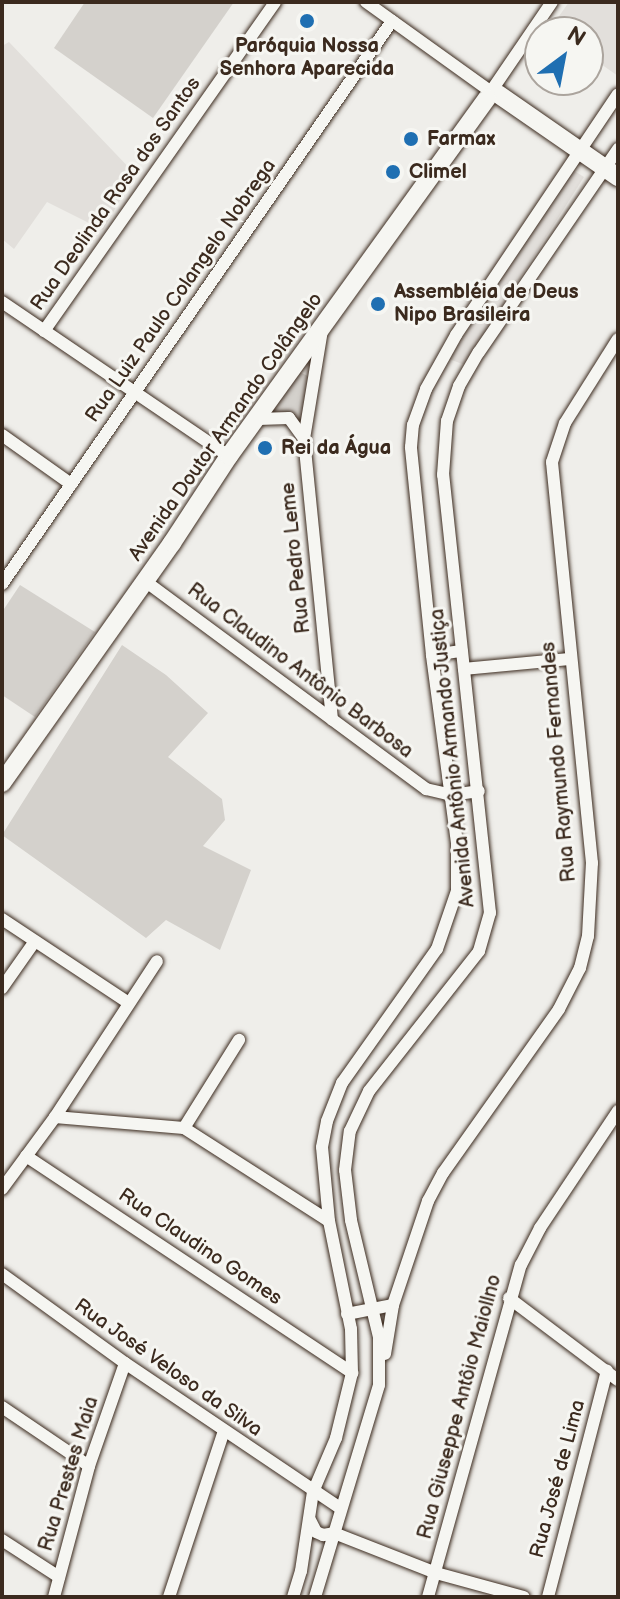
<!DOCTYPE html>
<html>
<head>
<meta charset="utf-8">
<style>
	body { margin:0 }
	#map { position:relative; width:620px; height:1599px; overflow:hidden; background:#efeeea; font-family:"Balsamiq Sans",sans-serif }
	div>[style] { position:absolute }
	[style*='--x'] { left:calc(var(--x)*1px); top:calc(var(--y)*1px); width:calc(var(--w)*1px); rotate:calc(var(--a)*1deg) }
	.built>* { inset:0; background:#e2dfdb }
	.green>* { inset:0; background:#d4d1cc }
	.roads { filter:drop-shadow(0 0 2px #3b2a1e) drop-shadow(0 0 2px #3b2a1e) }
	.street>* { height:12px; margin:-6px; padding:0 6px; transform-origin:6px; border-radius:6px; background:#f6f6f2 }
	.secondary>* { height:18px; margin:-9px; padding:0 9px; transform-origin:9px; border-radius:9px; background:#f6f6f2 }
	.dots>* { width:22px; height:22px; translate:-50% -50%; box-sizing:border-box; border:4px solid #f6f6f2; border-radius:50% }
	span { translate:-50% -50%; white-space:nowrap; text-align:center; line-height:1.15; -webkit-text-stroke:6px #f6f6f2; paint-order:stroke }
	.poi-label { font-size:20px; color:#3b2a1e; font-weight:700 }
	.left { translate:0 -50%; text-align:left }
	.street-label { font-size:20px; color:#3b2a1e }
	.frame { position:absolute; inset:0; border:4px solid #3b2a1e; pointer-events:none }
	.north { position:absolute; left:524px; top:16px; width:80px; height:80px; box-sizing:border-box; background:#f6f6f2; border:2px solid #aba49d; border-radius:50%; rotate:32deg; font-size:22px; font-weight:700; line-height:32px; text-align:center; color:#3b2a1e }
	.north::after { content:''; display:block; margin:auto; width:28px; height:36px; background:#1f6fb2; clip-path:polygon(50% 0,100% 100%,50% 72%,0 100%) }
</style>
</head>
<body>
<div id="map">
	<div class="built">
		<div style="clip-path:polygon(569px 2px,618px 2px,618px 76px,588px 55px,588px 32px,550px 29px)"></div>
		<div style="clip-path:polygon(9px 42px,135px 174px,103px 230px,47px 202px,14px 249px,2px 239px,2px 46px)"></div>
		<div style="clip-path:polygon(571px 169px,584px 177px,465px 365px,449px 359px)"></div>
	</div>
	<div class="green">
		<div style="clip-path:polygon(85px 2px,234px 2px,153px 118px,54px 48px)"></div>
		<div style="clip-path:polygon(295px 370px,308px 376px,301px 422px,288px 413px,269px 411px)"></div>
		<div style="clip-path:polygon(20px 585px,95px 632px,35px 717px,2px 695px,2px 612px)"></div>
		<div style="clip-path:polygon(122px 645px,166px 675px,208px 713px,168px 757px,222px 799px,225px 820px,203px 846px,251px 870px,220px 950px,166px 920px,146px 938px,2px 835px)"></div>
	</div>
	<div class="roads">
		<div class="street">
			<div style="--x:366;--y:2;--w:149;--a:35.7"></div>
			<div style="--x:494;--y:87;--w:103;--a:-55.7"></div>
			<div style="--x:2;--y:302;--w:274;--a:34.2"></div>
			<div style="--x:322;--y:330;--w:110;--a:99.4"></div>
			<div style="--x:304;--y:439;--w:282;--a:84.3"></div>
			<div style="--x:44;--y:331;--w:402;--a:-54.9"></div>
			<div style="--x:258;--y:419;--w:31;--a:-2"></div>
			<div style="--x:289;--y:418;--w:26;--a:54"></div>
			<div style="--x:2;--y:435;--w:85;--a:35.4"></div>
			<div style="--x:145;--y:581;--w:350;--a:36.5"></div>
			<div style="--x:426;--y:789;--w:26;--a:13"></div>
			<div style="--x:451;--y:795;--w:28;--a:-8"></div>
			<div style="--x:2;--y:584;--w:685;--a:-55.29"></div>
			<div style="--x:432;--y:655;--w:30;--a:-8"></div>
			<div style="--x:464;--y:669;--w:105;--a:-5.4"></div>
			<div style="--x:2;--y:919;--w:152;--a:33.5"></div>
			<div style="--x:2;--y:988;--w:57;--a:-54.9"></div>
			<div style="--x:55;--y:1117;--w:129;--a:4.9"></div>
			<div style="--x:184;--y:1128;--w:172;--a:32.7"></div>
			<div style="--x:184;--y:1128;--w:104;--a:-58"></div>
			<div style="--x:26;--y:1156;--w:392;--a:33.6"></div>
			<div style="--x:2;--y:1189;--w:89;--a:-53.6"></div>
			<div style="--x:55;--y:1117;--w:186;--a:-56.8"></div>
			<div style="--x:2;--y:1274;--w:152;--a:35.9"></div>
			<div style="--x:125;--y:1363;--w:259;--a:34"></div>
			<div style="--x:509;--y:1298;--w:136;--a:37"></div>
			<div style="--x:347;--y:1314;--w:47;--a:-11.1"></div>
			<div style="--x:385;--y:1354;--w:50;--a:-80.7"></div>
			<div style="--x:393;--y:1305;--w:110;--a:-71.4"></div>
			<div style="--x:428;--y:1201;--w:32;--a:-62"></div>
			<div style="--x:443;--y:1173;--w:201;--a:-54.7"></div>
			<div style="--x:559;--y:1009;--w:46;--a:-62.9"></div>
			<div style="--x:580;--y:968;--w:33;--a:-76"></div>
			<div style="--x:588;--y:936;--w:73;--a:-86.9"></div>
			<div style="--x:592;--y:863;--w:403;--a:-95.7"></div>
			<div style="--x:552;--y:462;--w:41;--a:-71.6"></div>
			<div style="--x:565;--y:423;--w:99;--a:-57.8"></div>
			<div style="--x:2;--y:1407;--w:105;--a:34.1"></div>
			<div style="--x:310;--y:1520;--w:13;--a:63"></div>
			<div style="--x:316;--y:1532;--w:8;--a:23"></div>
			<div style="--x:323;--y:1535;--w:11;--a:-10"></div>
			<div style="--x:334;--y:1533;--w:110;--a:21.4"></div>
			<div style="--x:436;--y:1573;--w:91;--a:15.3"></div>
			<div style="--x:2;--y:1540;--w:68;--a:33"></div>
			<div style="--x:54;--y:1597;--w:136;--a:-75"></div>
			<div style="--x:89;--y:1466;--w:109;--a:-70.7"></div>
			<div style="--x:169;--y:1597;--w:175;--a:-71.7"></div>
			<div style="--x:293;--y:1597;--w:27;--a:-73"></div>
			<div style="--x:301;--y:1571;--w:80;--a:-81.4"></div>
			<div style="--x:313;--y:1492;--w:59;--a:-66.9"></div>
			<div style="--x:336;--y:1438;--w:67;--a:-76.2"></div>
			<div style="--x:352;--y:1373;--w:44;--a:-91.3"></div>
			<div style="--x:351;--y:1329;--w:110;--a:-101.5"></div>
			<div style="--x:329;--y:1221;--w:74;--a:-95.4"></div>
			<div style="--x:322;--y:1147;--w:26;--a:-79"></div>
			<div style="--x:327;--y:1121;--w:41;--a:-68.5"></div>
			<div style="--x:342;--y:1083;--w:164;--a:-54.7"></div>
			<div style="--x:437;--y:949;--w:61;--a:-71"></div>
			<div style="--x:457;--y:891;--w:48;--a:-90"></div>
			<div style="--x:457;--y:843;--w:190;--a:-97.6"></div>
			<div style="--x:432;--y:655;--w:209;--a:-95.8"></div>
			<div style="--x:411;--y:447;--w:22;--a:-85"></div>
			<div style="--x:413;--y:425;--w:38;--a:-70"></div>
			<div style="--x:426;--y:389;--w:62;--a:-60.9"></div>
			<div style="--x:456;--y:335;--w:290;--a:-56.1"></div>
			<div style="--x:315;--y:1597;--w:221;--a:-73.2"></div>
			<div style="--x:379;--y:1385;--w:48;--a:-90"></div>
			<div style="--x:379;--y:1337;--w:120;--a:-103.5"></div>
			<div style="--x:351;--y:1220;--w:50;--a:-96.8"></div>
			<div style="--x:345;--y:1170;--w:39;--a:-83"></div>
			<div style="--x:350;--y:1131;--w:44;--a:-64.6"></div>
			<div style="--x:369;--y:1091;--w:178;--a:-51.8"></div>
			<div style="--x:479;--y:951;--w:40;--a:-74"></div>
			<div style="--x:490;--y:913;--w:441;--a:-96.1"></div>
			<div style="--x:443;--y:475;--w:54;--a:-85.8"></div>
			<div style="--x:447;--y:421;--w:37;--a:-71"></div>
			<div style="--x:459;--y:386;--w:39;--a:-60"></div>
			<div style="--x:479;--y:352;--w:246;--a:-55.6"></div>
			<div style="--x:428;--y:1597;--w:345;--a:-74.4"></div>
			<div style="--x:521;--y:1265;--w:42;--a:-62.8"></div>
			<div style="--x:540;--y:1228;--w:141;--a:-56.3"></div>
			<div style="--x:548;--y:1597;--w:234;--a:-75.4"></div>
		</div>
		<div class="secondary">
			<div style="--x:498;--y:94;--w:146;--a:34.7"></div>
			<div style="--x:2;--y:783;--w:294;--a:-54.7"></div>
			<div style="--x:172;--y:543;--w:104;--a:-56.8"></div>
			<div style="--x:229;--y:456;--w:441;--a:-54.2"></div>
		</div>
	</div>
	<div class="dots">
		<div style="left:307px;top:21px;background:#1f6fb2"></div>
		<div style="left:411px;top:139px;background:#1f6fb2"></div>
		<div style="left:393px;top:172px;background:#1f6fb2"></div>
		<div style="left:378px;top:304px;background:#1f6fb2"></div>
		<div style="left:265px;top:448px;background:#1f6fb2"></div>
	</div>
	<div class="poi-label">
		<span style="left:307px;top:58px">Paróquia Nossa<br>Senhora Aparecida</span>
		<span class="left" style="left:427px;top:139px">Farmax</span>
		<span class="left" style="left:409px;top:172px">Climel</span>
		<span class="left" style="left:394px;top:304px">Assembléia de Deus<br>Nipo Brasileira</span>
		<span class="left" style="left:281px;top:448px">Rei da Água</span>
	</div>
	<div class="street-label">
		<span style="left:116px;top:194px;rotate:-55deg">Rua Deolinda Rosa dos Santos</span>
		<span style="left:181px;top:291px;rotate:-55deg">Rua Luiz Paulo Colangelo Nobrega</span>
		<span style="left:226px;top:427px;rotate:-55deg">Avenida Doutor Armando Colângelo</span>
		<span style="left:296px;top:558px;rotate:-96deg">Rua Pedro Leme</span>
		<span style="left:300px;top:671px;rotate:37deg">Rua Claudino Antônio Barbosa</span>
		<span style="left:453px;top:758px;rotate:-96deg">Avenida Antônio Armando Justiça</span>
		<span style="left:559px;top:762px;rotate:-95deg">Rua Raymundo Fernandes</span>
		<span style="left:200px;top:1247px;rotate:34deg">Rua Claudino Gomes</span>
		<span style="left:168px;top:1368px;rotate:35deg">Rua José Veloso da Silva</span>
		<span style="left:460px;top:1407px;rotate:-75deg">Rua Giuseppe Antôio Maiollno</span>
		<span style="left:69px;top:1474px;rotate:-73deg">Rua Prestes Maia</span>
		<span style="left:558px;top:1479px;rotate:-75deg">Rua José de Lima</span>
	</div>
	<div class="frame"></div>
	<div class="north">N</div>
</div>
</body>
</html>
